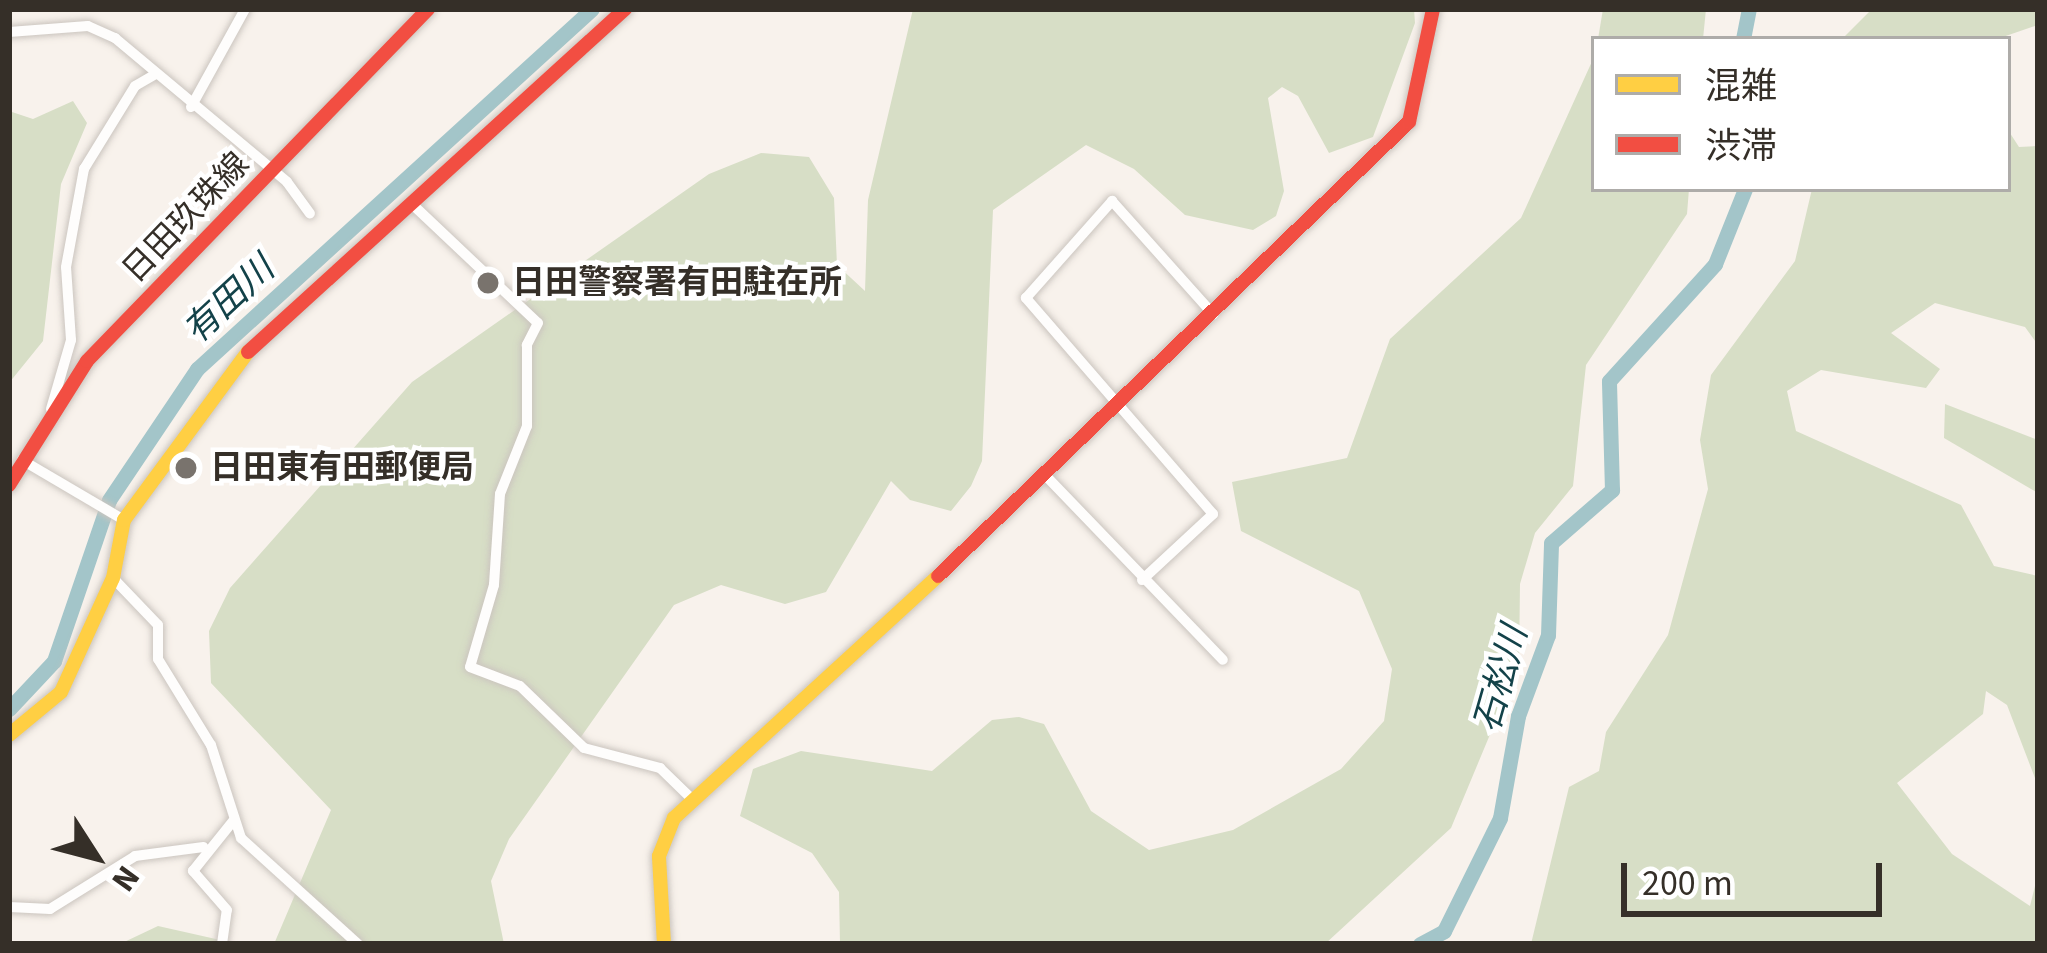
<!DOCTYPE html>
<html>
<head>
<meta charset="utf-8">
<style>
	body { margin:0 }
	#map { position:relative; width:2047px; height:953px; overflow:hidden; background:#f8f2ec; font-family:"Source Sans 3","Noto Sans JP",sans-serif }
	div>[style] { position:absolute }
	[style*='--x'] { left:calc(var(--x)*1px); top:calc(var(--y)*1px); width:calc(var(--w)*1px); rotate:calc(var(--a)*1deg) }
	.forest>* { inset:0; background:#d7dec6 }
	.river>* { height:15px; margin:-7.5px; padding:0 7.5px; transform-origin:7.5px; border-radius:7.5px; background:#a3c5c9 }
	.roads { filter:drop-shadow(0 0 3px #cbc5bf) drop-shadow(0 0 3px #cbc5bf) }
	.street>* { height:10px; margin:-5px; padding:0 5px; transform-origin:5px; border-radius:5px; background:#fefdfc }
	.slow>* { height:14px; margin:-7px; padding:0 7px; transform-origin:7px; border-radius:7px; background:#ffcf43 }
	.jam>* { height:14px; margin:-7px; padding:0 7px; transform-origin:7px; border-radius:7px; background:#f24e42 }
	.dots>* { width:33px; height:33px; translate:-50% -50%; box-sizing:border-box; border:6px solid #fff; border-radius:50% }
	span { translate:-50% -50%; white-space:nowrap; text-align:center; line-height:1.15; -webkit-text-stroke:9px #fff; paint-order:stroke }
	.street-label { font-size:33px; color:#352f28 }
	.poi-label { font-size:33px; color:#352f28; font-weight:700 }
	.left { translate:0 -50%; text-align:left }
	.water-label { font-size:36px; color:#134249; font-style:italic }
	.frame { position:absolute; inset:0; border:12px solid #352f28; pointer-events:none }
	.legend { position:absolute; left:1591px; top:36px; width:420px; height:156px; box-sizing:border-box; background:#fff; border:3px solid #aeaca9; margin:0; padding:15px 21px; list-style:none; font-size:36px; color:#352f28 }
	.legend li { display:flex; align-items:center; gap:24px; height:60px }
	.legend b { width:60px; border:3px solid #aeaca9 }
	.north { position:absolute; left:36px; top:797px; width:120px; height:120px; -webkit-text-stroke:9px #fff; paint-order:stroke; rotate:126deg; font-size:33px; font-weight:700; line-height:48px; text-align:center; color:#352f28 }
	.north::after { content:''; display:block; margin:auto; width:42px; height:54px; background:#352f28; clip-path:polygon(50% 0,100% 100%,50% 72%,0 100%) }
	.scale { position:absolute; left:1621px; top:863px; width:261px; height:54px; box-sizing:border-box; border:6px solid #352f28; border-top:0; padding-left:15px; font-size:36px; line-height:42px; white-space:nowrap; color:#352f28; -webkit-text-stroke:9px #fff; paint-order:stroke }
</style>
</head>
<body>
<div id="map">
	<div class="forest">
		<div style="clip-path:polygon(913px 9px,1414px 9px,1415px 23px,1373px 137px,1329px 153px,1298px 96px,1282px 87px,1268px 98px,1284px 191px,1276px 216px,1253px 230px,1185px 215px,1134px 169px,1086px 145px,993px 210px,982px 461px,971px 486px,951px 511px,910px 500px,891px 481px,826px 592px,785px 604px,721px 585px,674px 605px,509px 839px,491px 881px,504px 944px,274px 944px,331px 810px,211px 683px,209px 631px,230px 588px,412px 382px,709px 174px,761px 153px,809px 157px,834px 198px,837px 265px,865px 291px,868px 200px)"></div>
		<div style="clip-path:polygon(1603px 9px,1706px 9px,1703px 39px,1598px 39px)"></div>
		<div style="clip-path:polygon(1872px 9px,2038px 9px,2038px 25px,1997px 39px,1842px 39px)"></div>
		<div style="clip-path:polygon(1594px 57px,1594px 189px,1689px 189px,1687px 214px,1586px 365px,1573px 486px,1535px 533px,1520px 584px,1519px 665px,1451px 828px,1325px 944px,840px 944px,839px 892px,812px 853px,740px 816px,753px 769px,801px 751px,932px 771px,992px 720px,1019px 717px,1044px 724px,1091px 811px,1149px 850px,1233px 830px,1341px 769px,1384px 721px,1392px 669px,1359px 591px,1241px 531px,1232px 482px,1347px 458px,1390px 339px,1521px 218px)"></div>
		<div style="clip-path:polygon(73px 101px,87px 123px,61px 184px,43px 341px,9px 383px,9px 111px,33px 119px)"></div>
		<div style="clip-path:polygon(2008px 130px,2019px 147px,2038px 146px,2038px 345px,2025px 327px,1935px 303px,1891px 333px,1940px 369px,1926px 388px,1821px 370px,1787px 391px,1796px 431px,1961px 505px,1994px 566px,2038px 576px,2038px 786px,2007px 705px,1986px 691px,1983px 714px,1897px 783px,1952px 854px,2030px 906px,2038px 874px,2038px 944px,1531px 944px,1569px 787px,1599px 771px,1606px 732px,1668px 635px,1708px 489px,1700px 440px,1711px 375px,1795px 261px,1812px 189px,2008px 189px)"></div>
		<div style="clip-path:polygon(1945px 404px,2038px 440px,2038px 493px,1944px 438px)"></div>
		<div style="clip-path:polygon(158px 926px,238px 944px,120px 944px)"></div>
	</div>
	<div class="river">
		<div style="--x:1743;--y:39;--w:31;--a:-79"></div>
		<div style="--x:9;--y:709;--w:66;--a:-46.8"></div>
		<div style="--x:54;--y:661;--w:170;--a:-71.1"></div>
		<div style="--x:109;--y:500;--w:158;--a:-56.1"></div>
		<div style="--x:197;--y:369;--w:534;--a:-42.35"></div>
		<div style="--x:1420;--y:944;--w:27;--a:-28"></div>
		<div style="--x:1444;--y:931;--w:126;--a:-63.6"></div>
		<div style="--x:1500;--y:818;--w:104;--a:-80"></div>
		<div style="--x:1518;--y:716;--w:86;--a:-69.7"></div>
		<div style="--x:1548;--y:635;--w:92;--a:-88.1"></div>
		<div style="--x:1551;--y:543;--w:81;--a:-41"></div>
		<div style="--x:1612;--y:490;--w:109;--a:-91.6"></div>
		<div style="--x:1609;--y:381;--w:158;--a:-47.8"></div>
		<div style="--x:1715;--y:264;--w:81;--a:-68.2"></div>
	</div>
	<div class="roads">
		<div class="street">
			<div style="--x:9;--y:32;--w:79;--a:-4.3"></div>
			<div style="--x:88;--y:26;--w:30;--a:24"></div>
			<div style="--x:115;--y:38;--w:224;--a:39.9"></div>
			<div style="--x:287;--y:182;--w:39;--a:54"></div>
			<div style="--x:191;--y:107;--w:112;--a:-61.1"></div>
			<div style="--x:412;--y:204;--w:173;--a:43.4"></div>
			<div style="--x:538;--y:323;--w:25;--a:117"></div>
			<div style="--x:527;--y:345;--w:81;--a:90"></div>
			<div style="--x:527;--y:426;--w:73;--a:111.7"></div>
			<div style="--x:500;--y:494;--w:91;--a:93.8"></div>
			<div style="--x:494;--y:585;--w:85;--a:106.3"></div>
			<div style="--x:470;--y:667;--w:53;--a:20.8"></div>
			<div style="--x:520;--y:686;--w:89;--a:44.1"></div>
			<div style="--x:584;--y:748;--w:79;--a:14.7"></div>
			<div style="--x:660;--y:768;--w:45;--a:44.1"></div>
			<div style="--x:51;--y:409;--w:72;--a:-73.8"></div>
			<div style="--x:71;--y:340;--w:73;--a:-93.9"></div>
			<div style="--x:66;--y:267;--w:100;--a:-79.6"></div>
			<div style="--x:84;--y:169;--w:97;--a:-58.4"></div>
			<div style="--x:135;--y:86;--w:24;--a:-30"></div>
			<div style="--x:22;--y:460;--w:118;--a:30.5"></div>
			<div style="--x:1046;--y:476;--w:255;--a:46.1"></div>
			<div style="--x:113;--y:578;--w:65;--a:46.2"></div>
			<div style="--x:158;--y:625;--w:34;--a:90"></div>
			<div style="--x:158;--y:659;--w:101;--a:58.4"></div>
			<div style="--x:211;--y:745;--w:98;--a:72.1"></div>
			<div style="--x:241;--y:838;--w:158;--a:42.2"></div>
			<div style="--x:1142;--y:580;--w:97;--a:-42.9"></div>
			<div style="--x:1213;--y:514;--w:286;--a:-130.9"></div>
			<div style="--x:1026;--y:298;--w:130;--a:-48.4"></div>
			<div style="--x:1112;--y:201;--w:152;--a:48.2"></div>
			<div style="--x:9;--y:907;--w:41;--a:2.8"></div>
			<div style="--x:50;--y:909;--w:100;--a:-31.9"></div>
			<div style="--x:135;--y:856;--w:69;--a:-7.5"></div>
			<div style="--x:222;--y:944;--w:34;--a:-82"></div>
			<div style="--x:227;--y:910;--w:52;--a:-131.1"></div>
			<div style="--x:193;--y:871;--w:64;--a:-51.3"></div>
		</div>
		<div class="slow">
			<div style="--x:9;--y:735;--w:67;--a:-39.6"></div>
			<div style="--x:61;--y:692;--w:125;--a:-65.5"></div>
			<div style="--x:113;--y:578;--w:59;--a:-79.3"></div>
			<div style="--x:124;--y:520;--w:209;--a:-53.6"></div>
			<div style="--x:664;--y:944;--w:88;--a:-93.3"></div>
			<div style="--x:659;--y:856;--w:41;--a:-68.5"></div>
			<div style="--x:674;--y:818;--w:358;--a:-42.5"></div>
		</div>
		<div class="jam">
			<div style="--x:248;--y:352;--w:510;--a:-42.3"></div>
			<div style="--x:9;--y:485;--w:146;--a:-57.8"></div>
			<div style="--x:87;--y:361;--w:490;--a:-45.9"></div>
			<div style="--x:938;--y:576;--w:654;--a:-43.95"></div>
			<div style="--x:1409;--y:122;--w:116;--a:-78"></div>
		</div>
	</div>
	<div class="dots">
		<div style="left:488px;top:283px;background:#79736d"></div>
		<div style="left:186px;top:468px;background:#79736d"></div>
	</div>
	<div class="street-label">
		<span style="left:186px;top:218px;rotate:-46deg">日田玖珠線</span>
	</div>
	<div class="poi-label">
		<span class="left" style="left:512px;top:283px">日田警察署有田駐在所</span>
		<span class="left" style="left:210px;top:468px">日田東有田郵便局</span>
	</div>
	<div class="water-label">
		<span style="left:229px;top:300px;rotate:-43deg">有田川</span>
		<span style="left:1501px;top:679px;rotate:-74deg">石松川</span>
	</div>
	<div class="frame"></div>
	<ul class="legend">
	<li><b style="height:15px;background:#ffcf43"></b>混雑</li>
	<li><b style="height:15px;background:#f24e42"></b>渋滞</li>
	</ul>
	<div class="north">N</div>
	<div class="scale">200 m</div>
</div>
</body>
</html>
